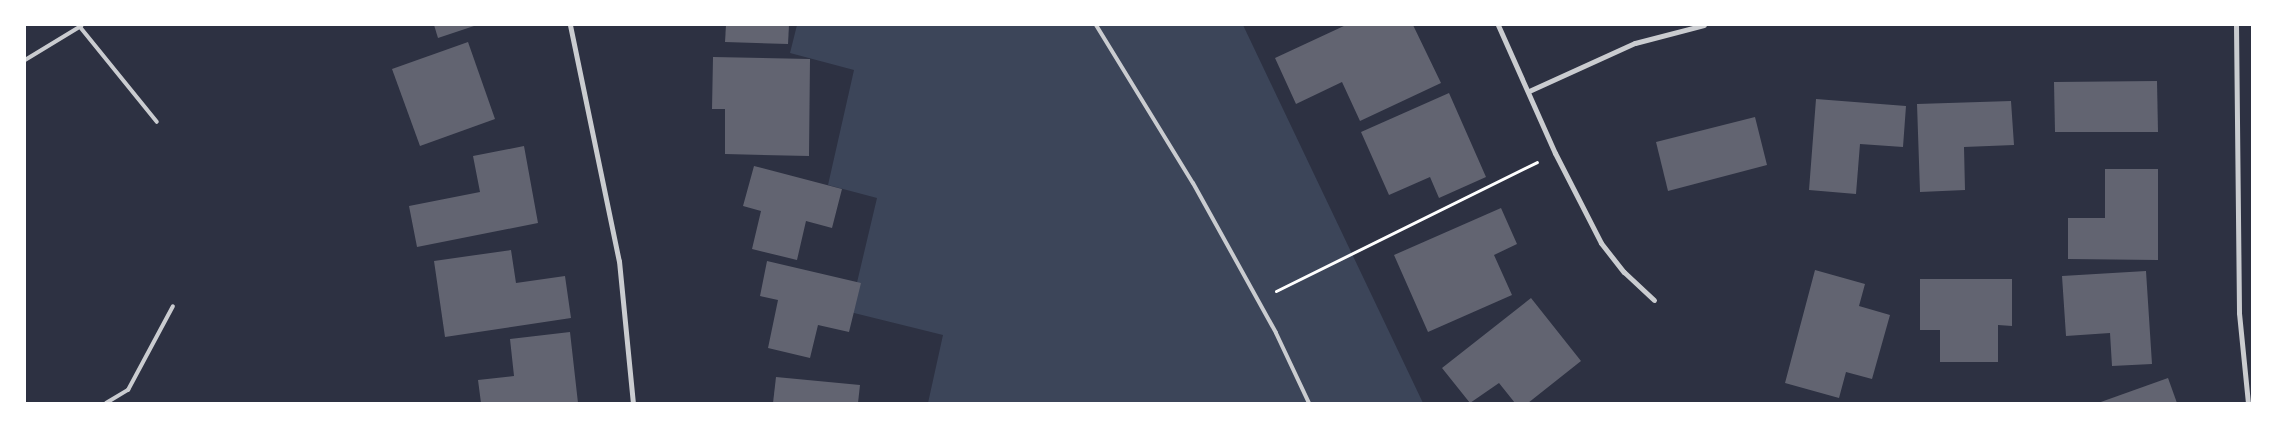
<!DOCTYPE html>
<html>
<head>
<meta charset="utf-8">
<style>
	body { margin:0 }
	#map { position:relative; width:2277px; height:428px; overflow:hidden; background:#2d3142; font-family:Ubuntu,sans-serif }
	div>[style] { position:absolute }
	[style*='--x'] { left:calc(var(--x)*1px); top:calc(var(--y)*1px); width:calc(var(--w)*1px); rotate:calc(var(--a)*1deg) }
	.green>* { inset:0; background:#3c4559 }
	.building>* { inset:0; background:#626471 }
	.path>* { height:3px; margin:-1.5px; padding:0 1.5px; transform-origin:1.5px; border-radius:1.5px; background:#fff }
	.service>* { height:4px; margin:-2px; padding:0 2px; transform-origin:2px; border-radius:2px; background:#caccd0 }
	.minor>* { height:5px; margin:-2.5px; padding:0 2.5px; transform-origin:2.5px; border-radius:2.5px; background:#caccd0 }
	span { translate:-50% -50%; white-space:nowrap; text-align:center; line-height:1.15; -webkit-text-stroke:4px #fff; paint-order:stroke }
	.frame { position:absolute; inset:0; border:26px solid #fff; pointer-events:none }
</style>
</head>
<body>
<div id="map">
	<div class="green">
		<div style="clip-path:polygon(797px 25px,1243px 25px,1423px 403px,928px 403px,943px 335px,850px 312px,877px 198px,828px 185px,854px 70px,790px 53px)"></div>
	</div>
	<div class="building">
		<div style="clip-path:polygon(434px 25px,477px 25px,438px 38px)"></div>
		<div style="clip-path:polygon(726px 25px,789px 25px,788px 44px,725px 42px)"></div>
		<div style="clip-path:polygon(1346px 25px,1413px 25px,1441px 83px,1360px 121px,1342px 82px,1296px 104px,1275px 58px)"></div>
		<div style="clip-path:polygon(468px 42px,495px 119px,420px 146px,392px 69px)"></div>
		<div style="clip-path:polygon(713px 57px,810px 59px,809px 156px,725px 154px,725px 109px,712px 109px)"></div>
		<div style="clip-path:polygon(2157px 81px,2158px 132px,2055px 132px,2054px 82px)"></div>
		<div style="clip-path:polygon(1449px 93px,1486px 177px,1439px 198px,1430px 177px,1389px 195px,1361px 132px)"></div>
		<div style="clip-path:polygon(1816px 99px,1906px 106px,1903px 147px,1860px 144px,1856px 194px,1809px 190px)"></div>
		<div style="clip-path:polygon(2011px 101px,2014px 145px,1964px 147px,1965px 190px,1920px 192px,1917px 104px)"></div>
		<div style="clip-path:polygon(1755px 117px,1767px 165px,1668px 191px,1656px 142px)"></div>
		<div style="clip-path:polygon(524px 146px,538px 223px,417px 247px,409px 206px,480px 192px,473px 156px)"></div>
		<div style="clip-path:polygon(754px 166px,842px 189px,832px 228px,806px 221px,797px 260px,752px 249px,761px 211px,743px 206px)"></div>
		<div style="clip-path:polygon(2105px 169px,2158px 169px,2158px 260px,2068px 259px,2068px 218px,2105px 218px)"></div>
		<div style="clip-path:polygon(1501px 208px,1517px 244px,1494px 255px,1512px 295px,1428px 332px,1394px 255px)"></div>
		<div style="clip-path:polygon(511px 250px,516px 283px,565px 276px,571px 318px,445px 337px,434px 261px)"></div>
		<div style="clip-path:polygon(767px 261px,861px 283px,849px 332px,818px 325px,810px 358px,768px 348px,778px 300px,760px 296px)"></div>
		<div style="clip-path:polygon(1815px 270px,1865px 284px,1859px 306px,1890px 315px,1872px 379px,1846px 372px,1839px 398px,1785px 383px)"></div>
		<div style="clip-path:polygon(2146px 271px,2152px 364px,2112px 366px,2110px 333px,2066px 336px,2062px 276px)"></div>
		<div style="clip-path:polygon(1920px 279px,2012px 279px,2012px 326px,1998px 325px,1998px 362px,1940px 362px,1940px 330px,1920px 330px)"></div>
		<div style="clip-path:polygon(1531px 298px,1581px 361px,1528px 403px,1515px 403px,1499px 383px,1470px 403px,1442px 368px)"></div>
		<div style="clip-path:polygon(570px 332px,578px 403px,481px 403px,478px 380px,514px 376px,510px 339px)"></div>
		<div style="clip-path:polygon(776px 377px,860px 385px,858px 403px,773px 403px)"></div>
		<div style="clip-path:polygon(2168px 378px,2177px 403px,2098px 403px)"></div>
	</div>
	<div class="path">
		<div style="--x:1276;--y:291;--w:291;--a:-26.3"></div>
	</div>
	<div class="service">
		<div style="--x:1096;--y:25;--w:185;--a:58.5"></div>
		<div style="--x:1193;--y:183;--w:171;--a:61"></div>
		<div style="--x:1276;--y:333;--w:77;--a:64.8"></div>
		<div style="--x:80;--y:27;--w:122;--a:51"></div>
		<div style="--x:25;--y:60;--w:66;--a:-31.3"></div>
		<div style="--x:106;--y:403;--w:26;--a:-31"></div>
		<div style="--x:128;--y:390;--w:95;--a:-61.8"></div>
	</div>
	<div class="minor">
		<div style="--x:570;--y:25;--w:241;--a:78.3"></div>
		<div style="--x:619;--y:261;--w:143;--a:84.4"></div>
		<div style="--x:1498;--y:25;--w:140;--a:66"></div>
		<div style="--x:1555;--y:153;--w:101;--a:62.9"></div>
		<div style="--x:1601;--y:243;--w:37;--a:52"></div>
		<div style="--x:1624;--y:272;--w:41;--a:43"></div>
		<div style="--x:2236;--y:25;--w:288;--a:89.4"></div>
		<div style="--x:2239;--y:313;--w:90;--a:84.3"></div>
		<div style="--x:1529;--y:91;--w:116;--a:-24.4"></div>
		<div style="--x:1635;--y:43;--w:71;--a:-14.6"></div>
	</div>
	<div class="frame"></div>
</div>
</body>
</html>
